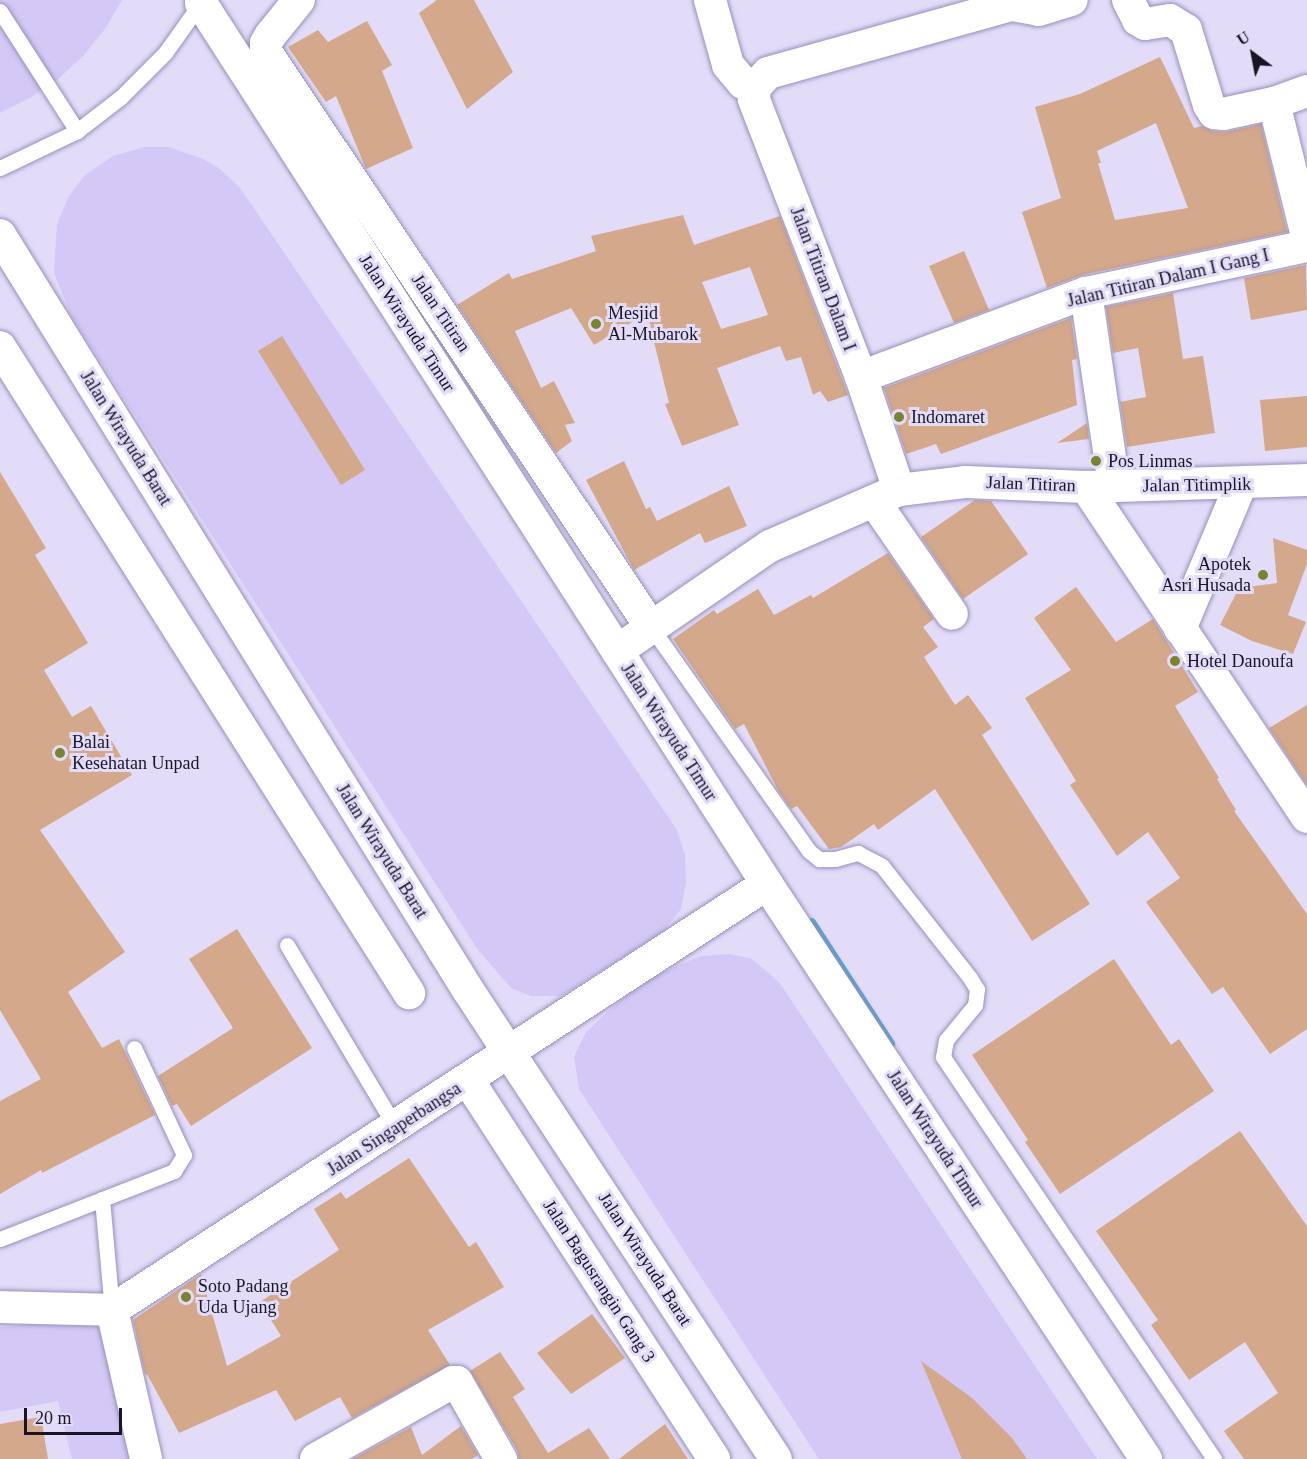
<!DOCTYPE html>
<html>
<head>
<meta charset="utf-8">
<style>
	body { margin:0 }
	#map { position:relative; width:1307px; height:1459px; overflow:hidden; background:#e2dcf9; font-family:Georgia,serif }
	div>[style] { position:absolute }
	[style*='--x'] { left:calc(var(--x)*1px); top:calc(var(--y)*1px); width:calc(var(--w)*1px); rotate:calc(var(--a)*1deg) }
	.green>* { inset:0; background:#d3c8f6 }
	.stream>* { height:9px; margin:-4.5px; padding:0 4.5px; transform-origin:4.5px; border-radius:4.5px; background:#49a4d5 }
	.building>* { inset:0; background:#d3a88b }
	.roads { filter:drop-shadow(0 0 2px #998fba) drop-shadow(0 0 2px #998fba) }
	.lane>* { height:15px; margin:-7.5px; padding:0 7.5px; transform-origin:7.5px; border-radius:7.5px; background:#fff }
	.street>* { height:32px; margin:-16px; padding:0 16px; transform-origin:16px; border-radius:16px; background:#fff }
	.dots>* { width:16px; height:16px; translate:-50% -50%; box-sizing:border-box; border:3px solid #e2dcf9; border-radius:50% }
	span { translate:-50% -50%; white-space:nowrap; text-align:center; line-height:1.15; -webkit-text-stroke:6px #e2dcf9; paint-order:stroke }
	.street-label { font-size:18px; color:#191525 }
	.poi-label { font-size:18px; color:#191525 }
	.left { translate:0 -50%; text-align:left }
	.right { translate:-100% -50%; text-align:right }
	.north { position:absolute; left:1223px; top:24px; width:60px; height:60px; -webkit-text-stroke:4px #e2dcf9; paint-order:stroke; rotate:328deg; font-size:16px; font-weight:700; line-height:24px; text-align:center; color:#191525 }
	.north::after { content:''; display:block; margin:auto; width:21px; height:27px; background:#191525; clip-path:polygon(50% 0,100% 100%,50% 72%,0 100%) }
	.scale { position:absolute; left:24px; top:1408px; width:98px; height:27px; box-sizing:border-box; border:3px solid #191525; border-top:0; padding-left:8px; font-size:18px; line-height:21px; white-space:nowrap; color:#191525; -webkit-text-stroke:4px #e2dcf9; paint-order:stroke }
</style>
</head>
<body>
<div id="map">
	<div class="green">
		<div style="clip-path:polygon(0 0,122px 0,105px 29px,83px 56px,58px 79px,30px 98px,0 113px)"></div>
		<div style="clip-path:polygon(145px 147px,169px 147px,203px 159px,220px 169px,240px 188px,677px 830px,685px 855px,686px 883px,681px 909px,663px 932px,561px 996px,531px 996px,511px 988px,478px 950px,72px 317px,54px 273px,57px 224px,69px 196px,85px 175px,113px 156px)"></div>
		<div style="clip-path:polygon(730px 954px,752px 959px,779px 982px,1097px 1459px,819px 1459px,579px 1089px,574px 1057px,586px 1032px,612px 1008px,638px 986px,667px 970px,701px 956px)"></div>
		<div style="clip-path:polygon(116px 1319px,145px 1459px,72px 1459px,58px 1401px,0 1412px,0 1327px)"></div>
	</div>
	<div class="stream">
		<div style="--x:811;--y:922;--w:145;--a:56.9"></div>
	</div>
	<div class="building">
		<div style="clip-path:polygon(437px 0,474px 0,513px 72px,467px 109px,419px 13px)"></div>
		<div style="clip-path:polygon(367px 21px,392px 65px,382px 71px,413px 148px,366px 169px,336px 96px,326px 102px,288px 47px,318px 30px,328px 42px)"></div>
		<div style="clip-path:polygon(evenodd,1160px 57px,1194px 128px,1202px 126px,1212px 131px,1226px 132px,1261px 124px,1287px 232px,1082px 275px,1047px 288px,1022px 212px,1061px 198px,1035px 107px,1080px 94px,1160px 57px,1156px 123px,1188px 208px,1115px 220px,1098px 163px,1101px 163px,1097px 151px,1156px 123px)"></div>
		<div style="clip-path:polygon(evenodd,683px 215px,694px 245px,780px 216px,848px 395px,828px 402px,820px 391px,813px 395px,801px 357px,786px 361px,780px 346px,717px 368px,739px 425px,682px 446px,665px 404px,669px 403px,647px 313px,594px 345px,571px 308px,515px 331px,541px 388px,554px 381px,575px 423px,565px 425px,572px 441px,556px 453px,457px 305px,509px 273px,512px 279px,596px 251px,591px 236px,683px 215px,750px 267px,768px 315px,721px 329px,702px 282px,750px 267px)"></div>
		<div style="clip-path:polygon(964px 251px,989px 310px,954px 323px,929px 266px)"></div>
		<div style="clip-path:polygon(1306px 265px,1307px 310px,1251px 320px,1244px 278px)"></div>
		<div style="clip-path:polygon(1173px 293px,1183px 359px,1203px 356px,1215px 433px,1127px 447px,1120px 402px,1146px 397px,1138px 348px,1113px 353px,1106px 307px)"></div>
		<div style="clip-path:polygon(1071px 318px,1077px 359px,1072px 360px,1077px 405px,941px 454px,936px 444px,906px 454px,884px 388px)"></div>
		<div style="clip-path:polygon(282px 336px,365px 470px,341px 485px,258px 351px)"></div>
		<div style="clip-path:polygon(1307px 396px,1307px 447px,1265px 451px,1260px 400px)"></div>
		<div style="clip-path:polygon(1087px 423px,1089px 439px,1057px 443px)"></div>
		<div style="clip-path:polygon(624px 461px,646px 509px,650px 507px,657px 521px,729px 486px,747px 526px,705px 543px,700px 533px,634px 570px,586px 480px)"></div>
		<div style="clip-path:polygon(0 472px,46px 548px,35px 555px,88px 643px,44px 670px,72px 717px,91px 706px,132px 775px,40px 830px,125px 952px,68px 992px,102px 1048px,119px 1039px,155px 1115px,42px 1173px,41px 1170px,0 1194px,0 1101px,41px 1079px,0 1010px)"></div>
		<div style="clip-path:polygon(975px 500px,991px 501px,1028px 554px,963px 599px,921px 537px)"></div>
		<div style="clip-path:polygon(1273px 538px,1307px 550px,1307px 564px,1288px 615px,1306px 622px,1293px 654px,1252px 641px,1220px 625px,1239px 588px,1277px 583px)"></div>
		<div style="clip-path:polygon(888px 553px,934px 619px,923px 627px,938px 647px,924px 657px,955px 705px,968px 695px,992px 728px,982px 735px,1090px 904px,1032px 941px,935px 789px,878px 830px,874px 824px,841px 847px,829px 849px,797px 806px,791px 809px,778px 790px,744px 724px,735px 729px,673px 639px,714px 610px,717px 614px,758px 589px,774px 615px,811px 595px,813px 598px)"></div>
		<div style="clip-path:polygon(1076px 587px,1116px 642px,1153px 619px,1198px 692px,1175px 706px,1219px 778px,1217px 779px,1236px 810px,1234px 811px,1307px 914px,1307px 1029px,1270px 1054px,1223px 987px,1212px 994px,1146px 902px,1180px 878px,1148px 832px,1117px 856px,1070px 785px,1076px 781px,1025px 698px,1071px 670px,1034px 618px)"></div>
		<div style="clip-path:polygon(1307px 705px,1307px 785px,1269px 728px)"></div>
		<div style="clip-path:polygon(237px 929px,312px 1048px,191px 1126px,177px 1104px,172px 1106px,158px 1076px,233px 1028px,189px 959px)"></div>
		<div style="clip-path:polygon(1114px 959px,1171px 1045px,1179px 1039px,1214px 1091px,1060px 1194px,1025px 1142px,1028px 1140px,972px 1055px)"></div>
		<div style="clip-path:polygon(1240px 1131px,1307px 1226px,1307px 1459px,1244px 1459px,1224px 1431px,1278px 1393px,1245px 1342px,1189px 1380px,1151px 1325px,1158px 1320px,1096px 1231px)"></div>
		<div style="clip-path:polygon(409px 1158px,469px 1247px,476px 1242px,504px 1287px,428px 1330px,450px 1365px,352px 1418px,340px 1397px,295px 1421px,276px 1390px,179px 1433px,147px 1374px,145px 1375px,133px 1320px,201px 1274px,227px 1366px,281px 1336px,260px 1302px,339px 1250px,314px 1209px,341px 1192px,346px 1199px)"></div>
		<div style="clip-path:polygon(592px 1314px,625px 1358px,571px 1394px,537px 1353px)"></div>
		<div style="clip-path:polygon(500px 1352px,525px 1389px,513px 1397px,548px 1453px,589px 1428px,610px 1459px,519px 1459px,517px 1450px,470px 1371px)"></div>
		<div style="clip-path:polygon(921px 1361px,972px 1398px,1012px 1438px,1027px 1459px,962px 1459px)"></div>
		<div style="clip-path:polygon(41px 1417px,48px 1459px,0 1459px,0 1424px)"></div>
		<div style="clip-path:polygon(665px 1424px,688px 1459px,619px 1459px)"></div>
		<div style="clip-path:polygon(461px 1426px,478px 1455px,472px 1459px,353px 1459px,411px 1427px,422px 1455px)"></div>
	</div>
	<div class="roads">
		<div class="lane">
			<div style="--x:0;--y:11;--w:143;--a:57.3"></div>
			<div style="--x:0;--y:168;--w:85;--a:-25.7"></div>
			<div style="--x:77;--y:131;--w:56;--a:-37.7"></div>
			<div style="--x:121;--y:97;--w:62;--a:-45"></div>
			<div style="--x:165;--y:53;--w:64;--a:-54.6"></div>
			<div style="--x:651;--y:627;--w:274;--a:54.8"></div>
			<div style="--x:809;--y:851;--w:13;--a:39"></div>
			<div style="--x:819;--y:859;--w:16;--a:0"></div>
			<div style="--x:835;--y:859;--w:24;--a:-15"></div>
			<div style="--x:858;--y:853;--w:27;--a:28"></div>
			<div style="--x:882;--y:866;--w:142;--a:51.8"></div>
			<div style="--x:970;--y:978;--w:13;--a:58"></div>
			<div style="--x:977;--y:989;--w:16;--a:97"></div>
			<div style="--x:975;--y:1005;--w:45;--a:129.6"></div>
			<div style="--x:946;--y:1040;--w:17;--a:100"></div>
			<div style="--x:943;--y:1057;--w:485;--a:56"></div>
			<div style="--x:287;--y:945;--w:213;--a:59.2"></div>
			<div style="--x:102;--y:1199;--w:111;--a:84.9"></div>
			<div style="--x:0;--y:1239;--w:187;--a:-21.3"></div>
			<div style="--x:174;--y:1171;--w:19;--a:-58"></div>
			<div style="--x:184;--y:1155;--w:118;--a:-115"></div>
		</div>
		<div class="street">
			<div style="--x:299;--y:0;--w:46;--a:128.9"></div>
			<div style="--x:270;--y:36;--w:8;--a:120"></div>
			<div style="--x:266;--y:43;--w:9;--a:90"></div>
			<div style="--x:266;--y:52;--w:692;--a:56.2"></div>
			<div style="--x:710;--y:0;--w:67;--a:74.5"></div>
			<div style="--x:728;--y:65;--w:23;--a:50"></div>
			<div style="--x:743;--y:83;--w:13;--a:18"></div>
			<div style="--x:1128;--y:0;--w:22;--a:63"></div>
			<div style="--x:1138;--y:20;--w:8;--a:30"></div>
			<div style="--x:1145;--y:24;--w:25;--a:-9"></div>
			<div style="--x:1170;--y:20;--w:19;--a:32"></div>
			<div style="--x:1186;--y:30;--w:78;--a:73"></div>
			<div style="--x:1209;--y:105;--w:9;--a:58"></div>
			<div style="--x:1214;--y:113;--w:9;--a:6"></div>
			<div style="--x:1223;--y:114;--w:52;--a:-12.2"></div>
			<div style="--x:1274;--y:103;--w:35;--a:-20"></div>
			<div style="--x:201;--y:3;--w:1047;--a:57.28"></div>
			<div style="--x:767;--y:884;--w:689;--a:56.61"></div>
			<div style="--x:1274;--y:103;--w:137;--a:76.1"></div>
			<div style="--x:0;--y:235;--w:888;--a:58.21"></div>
			<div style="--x:468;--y:990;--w:561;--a:56.71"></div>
			<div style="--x:1086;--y:293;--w:195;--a:81.7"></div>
			<div style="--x:0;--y:347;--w:765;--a:57.66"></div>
			<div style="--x:861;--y:377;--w:240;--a:-20.5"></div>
			<div style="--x:1086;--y:293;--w:226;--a:-12"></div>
			<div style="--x:1086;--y:487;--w:221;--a:-1.8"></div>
			<div style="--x:899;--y:490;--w:119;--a:-108.6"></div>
			<div style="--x:861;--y:377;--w:298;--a:-111.1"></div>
			<div style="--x:754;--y:99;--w:12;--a:-85"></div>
			<div style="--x:755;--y:87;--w:19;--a:-47"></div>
			<div style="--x:768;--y:73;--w:253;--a:-15.6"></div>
			<div style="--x:1012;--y:5;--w:27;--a:10"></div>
			<div style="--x:1039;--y:10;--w:34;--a:-17"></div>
			<div style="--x:874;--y:501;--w:137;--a:55.4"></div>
			<div style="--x:1180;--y:629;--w:157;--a:-67.2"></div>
			<div style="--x:617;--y:651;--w:186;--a:-34.5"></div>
			<div style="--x:770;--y:546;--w:141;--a:-23.5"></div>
			<div style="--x:899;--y:490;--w:66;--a:-6.9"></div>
			<div style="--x:965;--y:482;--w:121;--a:2.4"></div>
			<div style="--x:1086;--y:487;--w:397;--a:56.2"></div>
			<div style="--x:468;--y:1080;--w:452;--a:57"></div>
			<div style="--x:0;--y:1307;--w:112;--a:1.5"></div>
			<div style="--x:112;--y:1310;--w:781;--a:-33.04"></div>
			<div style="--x:112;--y:1310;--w:153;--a:77.1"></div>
			<div style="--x:316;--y:1459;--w:157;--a:-29.3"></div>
			<div style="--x:453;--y:1382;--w:4;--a:0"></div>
			<div style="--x:457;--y:1382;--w:89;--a:60.3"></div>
		</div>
	</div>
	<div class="dots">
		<div style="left:596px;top:324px;background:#798330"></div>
		<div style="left:899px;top:417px;background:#798330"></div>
		<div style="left:1096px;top:461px;background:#798330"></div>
		<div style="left:1263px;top:575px;background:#798330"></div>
		<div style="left:1175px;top:661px;background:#798330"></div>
		<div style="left:60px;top:753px;background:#798330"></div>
		<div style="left:186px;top:1297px;background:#798330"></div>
	</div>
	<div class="street-label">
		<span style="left:1168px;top:278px;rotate:-13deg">Jalan Titiran Dalam I Gang I</span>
		<span style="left:823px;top:279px;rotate:69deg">Jalan Titiran Dalam I</span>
		<span style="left:441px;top:313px;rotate:56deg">Jalan Titiran</span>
		<span style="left:407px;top:323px;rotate:57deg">Jalan Wirayuda Timur</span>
		<span style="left:126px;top:438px;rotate:58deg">Jalan Wirayuda Barat</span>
		<span style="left:1031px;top:484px;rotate:2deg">Jalan Titiran</span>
		<span style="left:1197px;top:485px;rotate:-1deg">Jalan Titimplik</span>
		<span style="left:669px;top:732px;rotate:57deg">Jalan Wirayuda Timur</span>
		<span style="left:382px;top:851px;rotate:58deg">Jalan Wirayuda Barat</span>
		<span style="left:394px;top:1129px;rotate:-33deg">Jalan Singaperbangsa</span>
		<span style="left:935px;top:1139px;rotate:57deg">Jalan Wirayuda Timur</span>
		<span style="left:645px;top:1259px;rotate:57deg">Jalan Wirayuda Barat</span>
		<span style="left:599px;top:1281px;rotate:57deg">Jalan Bagusrangin Gang 3</span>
	</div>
	<div class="poi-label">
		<span class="left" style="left:608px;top:324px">Mesjid<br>Al-Mubarok</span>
		<span class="left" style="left:911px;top:417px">Indomaret</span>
		<span class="left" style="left:1108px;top:461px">Pos Linmas</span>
		<span class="right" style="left:1251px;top:575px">Apotek<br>Asri Husada</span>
		<span class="left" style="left:1187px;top:661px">Hotel Danoufa</span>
		<span class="left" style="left:72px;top:753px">Balai<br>Kesehatan Unpad</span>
		<span class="left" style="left:198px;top:1297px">Soto Padang<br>Uda Ujang</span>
	</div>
	<div class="north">U</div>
	<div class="scale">20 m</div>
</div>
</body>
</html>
